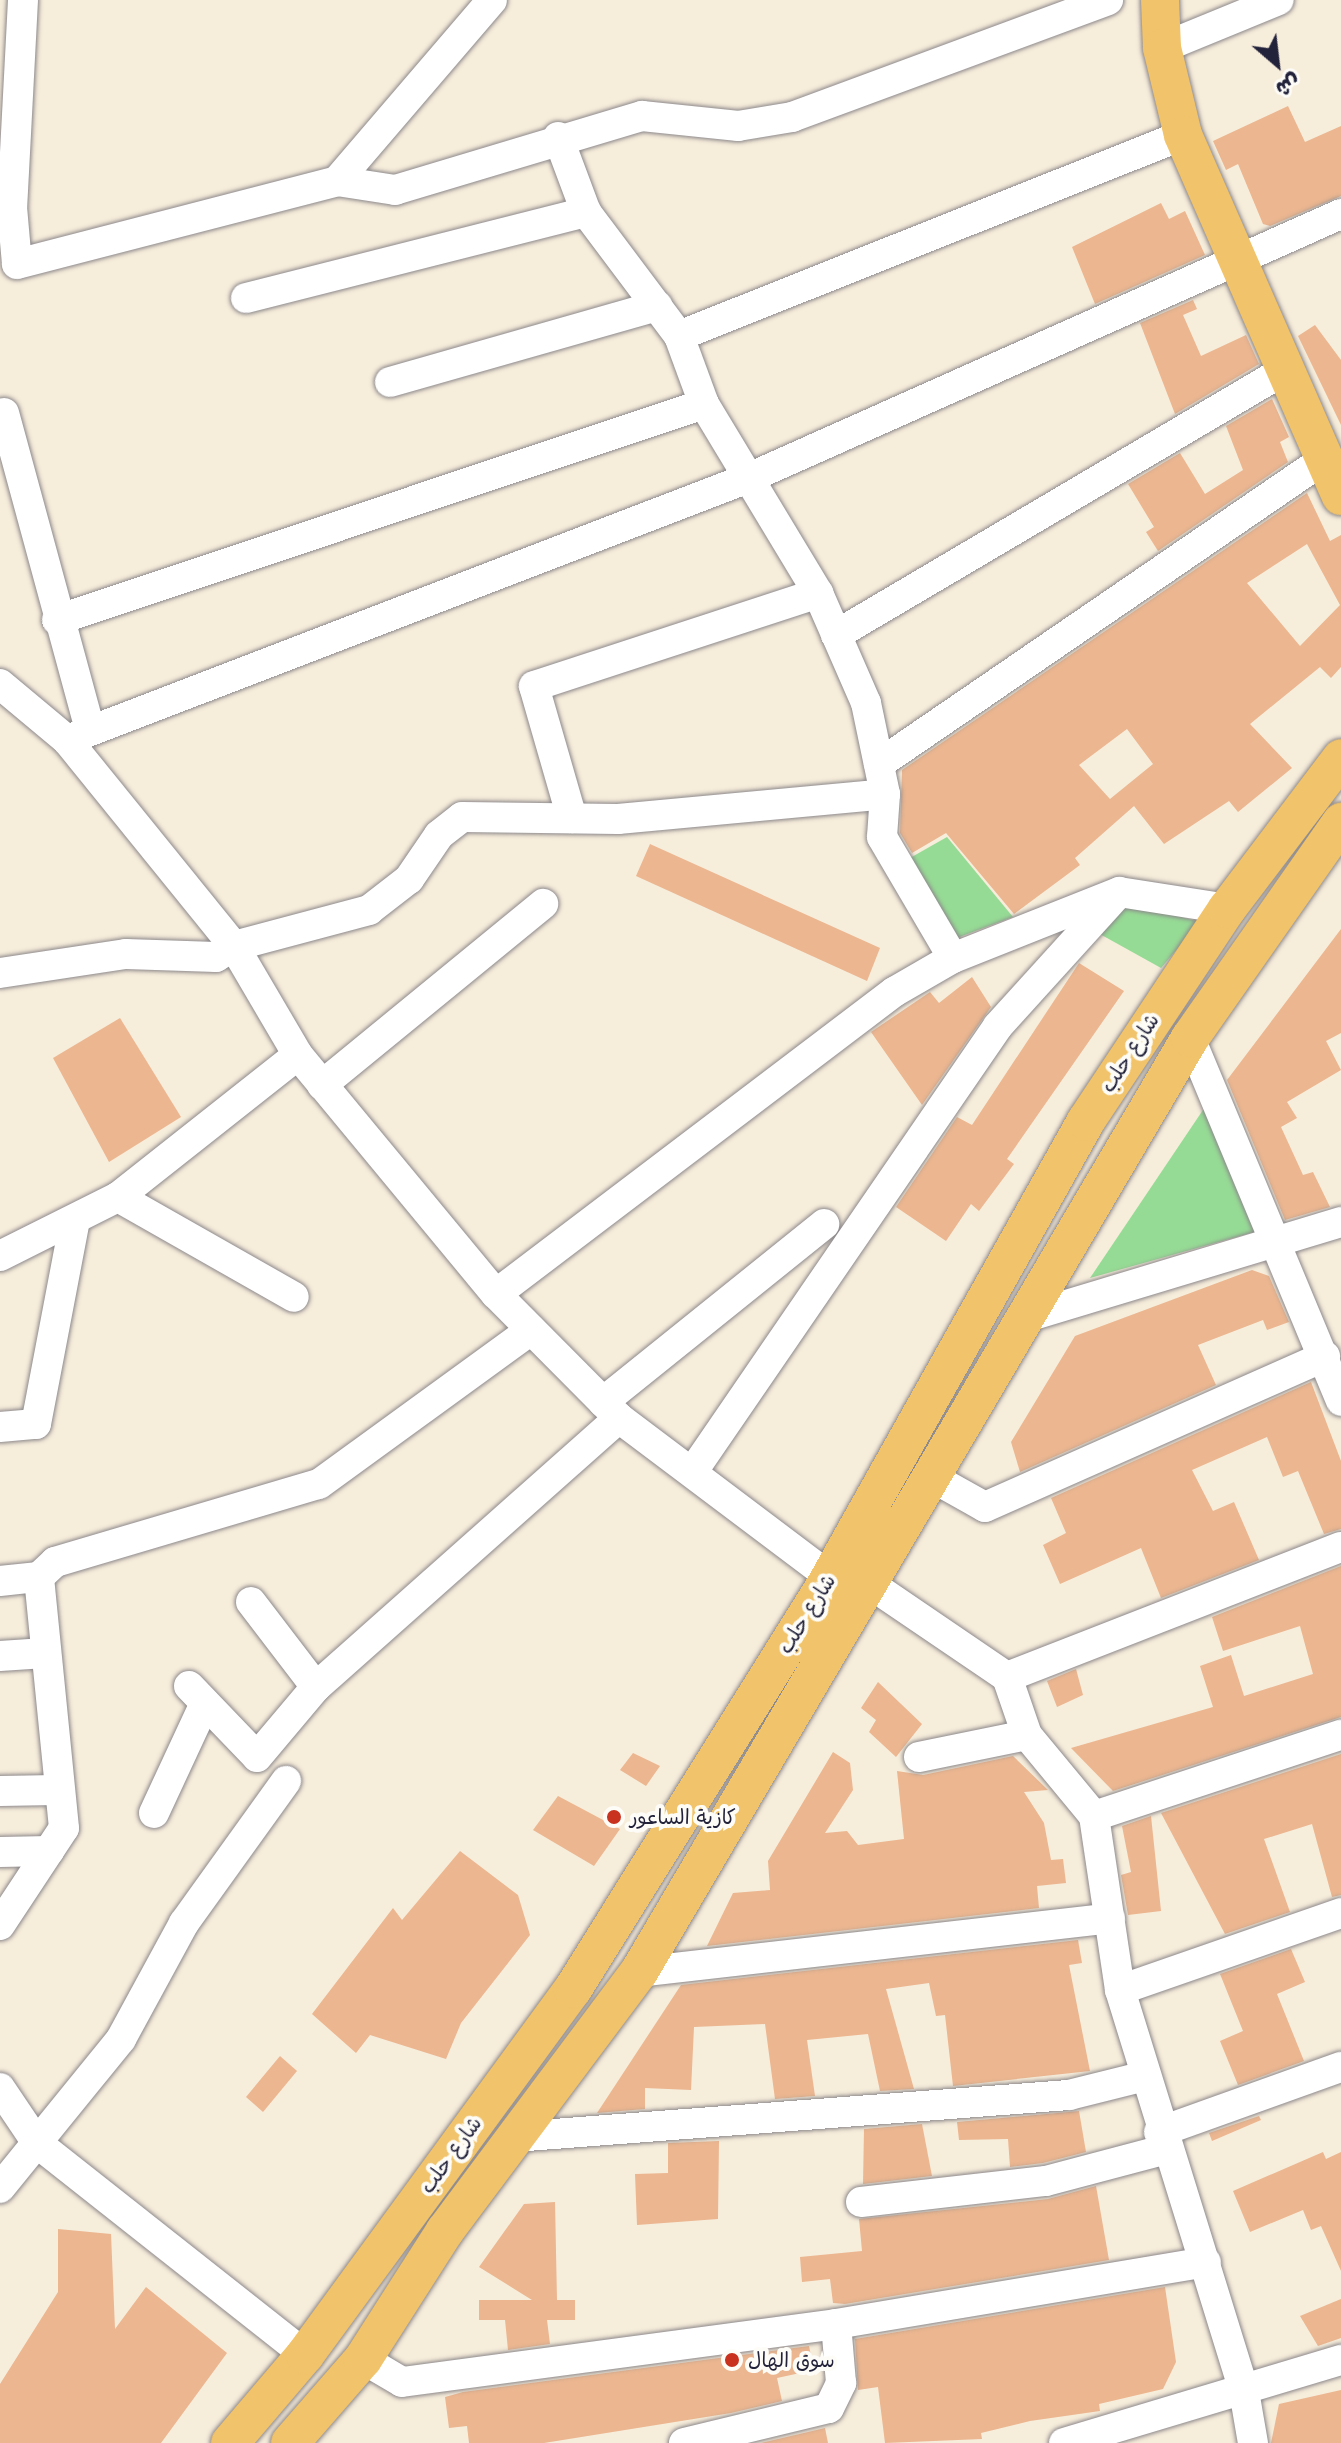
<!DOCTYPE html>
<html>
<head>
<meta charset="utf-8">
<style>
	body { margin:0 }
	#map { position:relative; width:1341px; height:2443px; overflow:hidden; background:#f7eddb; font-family:"Shantell Sans","Playpen Sans Arabic",sans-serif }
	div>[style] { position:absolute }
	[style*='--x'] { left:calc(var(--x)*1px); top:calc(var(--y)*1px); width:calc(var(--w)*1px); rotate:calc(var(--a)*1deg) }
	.green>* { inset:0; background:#96db95 }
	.building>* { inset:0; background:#ebb690 }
	.roads { filter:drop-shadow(0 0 2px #8c888b) drop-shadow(0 0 2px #8c888b) }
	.minor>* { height:30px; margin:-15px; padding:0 15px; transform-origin:15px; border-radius:15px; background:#fff }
	.major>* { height:38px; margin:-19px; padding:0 19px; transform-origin:19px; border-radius:19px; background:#f1c36a }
	.dots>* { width:22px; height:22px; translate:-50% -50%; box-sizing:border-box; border:4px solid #fdfcf7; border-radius:50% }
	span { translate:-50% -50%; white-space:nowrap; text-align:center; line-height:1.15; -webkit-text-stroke:8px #fdfcf7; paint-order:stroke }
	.street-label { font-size:20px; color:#22223b }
	.poi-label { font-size:20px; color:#22223b }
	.left { translate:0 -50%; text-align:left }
	.north { position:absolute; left:1237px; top:24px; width:80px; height:80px; -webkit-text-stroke:6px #fdfcf7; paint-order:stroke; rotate:152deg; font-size:22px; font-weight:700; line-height:32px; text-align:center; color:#22223b }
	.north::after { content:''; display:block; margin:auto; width:28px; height:36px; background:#22223b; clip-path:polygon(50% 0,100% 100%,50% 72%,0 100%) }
</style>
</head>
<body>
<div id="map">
	<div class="green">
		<div style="clip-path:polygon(947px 837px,1013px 917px,954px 939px,910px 858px)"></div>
		<div style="clip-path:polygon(1126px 902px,1200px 922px,1161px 968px,1098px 933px)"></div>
		<div style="clip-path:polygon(1207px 1104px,1258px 1231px,1090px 1278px)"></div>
	</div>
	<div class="building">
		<div style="clip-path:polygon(1288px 106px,1305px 142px,1341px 126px,1341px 196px,1270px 226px,1263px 224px,1238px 164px,1226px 170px,1213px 141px)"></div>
		<div style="clip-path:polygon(1161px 203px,1169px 219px,1185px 211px,1205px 255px,1095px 304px,1072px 247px)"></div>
		<div style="clip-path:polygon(1193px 300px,1197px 309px,1183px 315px,1201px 356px,1246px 335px,1259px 364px,1175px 414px,1140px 323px)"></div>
		<div style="clip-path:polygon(1315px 325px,1341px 360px,1341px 425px,1298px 336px)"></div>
		<div style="clip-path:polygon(1272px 399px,1289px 437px,1280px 442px,1288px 462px,1158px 551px,1146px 532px,1154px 527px,1128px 484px,1180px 453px,1205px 494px,1243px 470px,1226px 426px)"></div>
		<div style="clip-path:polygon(evenodd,1307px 493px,1330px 541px,1341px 535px,1341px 667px,1331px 678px,1320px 667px,1250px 724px,1292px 768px,1238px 812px,1229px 801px,1164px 844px,1134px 806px,1075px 858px,1080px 865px,1014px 914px,946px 833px,912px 853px,900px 833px,902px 770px,1307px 493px,1307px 544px,1340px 605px,1300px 646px,1247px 583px,1307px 544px,1307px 493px,1127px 729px,1153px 764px,1110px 799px,1079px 765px,1127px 729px)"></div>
		<div style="clip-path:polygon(650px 844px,880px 948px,867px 981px,636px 876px)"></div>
		<div style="clip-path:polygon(1341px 929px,1341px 1033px,1326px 1041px,1341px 1070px,1287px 1102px,1297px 1118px,1281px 1127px,1303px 1175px,1313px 1172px,1330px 1207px,1285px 1220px,1227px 1080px)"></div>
		<div style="clip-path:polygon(1079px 963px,1124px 991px,1007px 1159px,1014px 1164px,979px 1211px,971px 1204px,946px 1241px,896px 1207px,957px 1117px,972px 1125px)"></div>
		<div style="clip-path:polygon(972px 977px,991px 1007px,922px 1105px,871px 1032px,930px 992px,939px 1003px)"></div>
		<div style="clip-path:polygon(120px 1018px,181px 1117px,109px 1162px,53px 1058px)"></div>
		<div style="clip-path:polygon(1252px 1270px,1269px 1276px,1289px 1322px,1267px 1330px,1263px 1320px,1198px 1345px,1216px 1385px,1020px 1472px,1011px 1442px,1075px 1336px)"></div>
		<div style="clip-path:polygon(1311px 1382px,1341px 1461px,1341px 1529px,1324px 1534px,1298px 1471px,1283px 1477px,1267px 1437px,1192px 1470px,1213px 1511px,1234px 1502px,1259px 1560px,1161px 1598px,1141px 1548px,1060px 1584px,1043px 1545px,1066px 1533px,1051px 1498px)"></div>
		<div style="clip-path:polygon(1341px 1566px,1341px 1717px,1113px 1791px,1071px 1748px,1213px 1707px,1200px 1666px,1231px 1655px,1244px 1696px,1313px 1674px,1300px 1626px,1223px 1651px,1212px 1617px)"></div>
		<div style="clip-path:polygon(1076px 1669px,1083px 1695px,1057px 1707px,1047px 1681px)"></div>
		<div style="clip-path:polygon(878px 1682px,922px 1724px,896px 1757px,869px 1732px,876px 1720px,861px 1708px)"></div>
		<div style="clip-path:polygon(833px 1752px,850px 1763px,853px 1790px,825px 1833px,847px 1831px,858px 1845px,904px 1839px,897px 1771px,923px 1775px,1013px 1756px,1048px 1790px,1024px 1792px,1044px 1823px,1051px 1860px,1063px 1859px,1066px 1883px,1037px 1886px,1039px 1908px,707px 1946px,733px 1893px,770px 1890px,768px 1861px)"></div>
		<div style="clip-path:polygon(633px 1753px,660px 1766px,646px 1786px,620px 1770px)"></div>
		<div style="clip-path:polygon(1341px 1754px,1341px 1895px,1332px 1897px,1312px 1824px,1264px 1839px,1290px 1912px,1225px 1934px,1161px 1813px)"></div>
		<div style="clip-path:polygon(558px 1796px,620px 1829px,594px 1866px,533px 1830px)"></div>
		<div style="clip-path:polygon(1151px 1816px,1161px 1911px,1128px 1915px,1121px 1875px,1131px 1872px,1122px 1826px)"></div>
		<div style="clip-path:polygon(460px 1851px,518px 1895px,530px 1935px,461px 2023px,446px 2059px,370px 2035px,356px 2053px,312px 2014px,393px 1908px,402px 1920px)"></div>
		<div style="clip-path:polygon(1078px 1940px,1082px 1963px,1069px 1965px,1090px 2071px,953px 2086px,945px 2015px,936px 2016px,929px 1983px,886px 1989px,914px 2089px,880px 2091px,868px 2034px,807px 2040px,815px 2096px,775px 2099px,765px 2024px,694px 2027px,691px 2090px,645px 2088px,645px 2109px,597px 2113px,681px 1985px)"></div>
		<div style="clip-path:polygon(1291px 1949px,1305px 1982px,1277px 1994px,1304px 2061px,1238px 2085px,1220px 2041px,1243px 2031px,1220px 1974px)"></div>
		<div style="clip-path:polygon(280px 2056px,297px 2071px,263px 2112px,246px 2097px)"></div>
		<div style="clip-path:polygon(1079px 2111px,1086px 2152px,1043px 2163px,1010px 2167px,1008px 2139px,959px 2140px,957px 2122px)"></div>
		<div style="clip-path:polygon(1259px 2116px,1261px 2120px,1212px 2141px,1209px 2133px)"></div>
		<div style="clip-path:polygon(922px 2124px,932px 2176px,863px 2184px,864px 2129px)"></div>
		<div style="clip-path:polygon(719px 2141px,718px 2219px,637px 2225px,635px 2174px,668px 2173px,668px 2143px)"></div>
		<div style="clip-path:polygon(1323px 2152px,1326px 2159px,1341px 2152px,1341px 2271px,1321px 2226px,1311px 2230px,1303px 2210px,1250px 2232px,1233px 2191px)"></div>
		<div style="clip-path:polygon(1096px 2186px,1109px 2260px,845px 2304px,833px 2303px,830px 2279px,802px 2282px,800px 2257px,862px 2251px,859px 2219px,1048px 2199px)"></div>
		<div style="clip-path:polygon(555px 2202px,557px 2300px,575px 2300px,575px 2320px,547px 2320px,550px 2344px,508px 2350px,505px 2320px,479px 2320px,479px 2300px,532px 2300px,479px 2267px,524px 2204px)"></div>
		<div style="clip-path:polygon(58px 2229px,111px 2234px,115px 2329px,146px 2287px,227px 2353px,161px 2443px,0 2443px,0 2384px,58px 2292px)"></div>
		<div style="clip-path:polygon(1165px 2287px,1176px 2362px,1163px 2389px,1099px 2404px,1100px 2411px,1030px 2421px,981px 2433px,982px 2439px,885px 2443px,878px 2387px,858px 2390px,855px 2339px)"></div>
		<div style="clip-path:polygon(1341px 2299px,1341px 2338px,1318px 2346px,1300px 2316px)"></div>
		<div style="clip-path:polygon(809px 2346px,814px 2370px,777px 2378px,782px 2401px,731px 2413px,544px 2443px,469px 2443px,467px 2426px,449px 2428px,445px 2397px,463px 2392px)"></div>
		<div style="clip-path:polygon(1341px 2390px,1341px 2443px,1271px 2443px,1279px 2404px)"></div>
		<div style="clip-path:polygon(825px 2428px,828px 2443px,761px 2443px)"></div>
	</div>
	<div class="roads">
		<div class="minor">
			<div style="--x:23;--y:0;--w:207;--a:93"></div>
			<div style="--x:12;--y:207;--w:57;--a:85"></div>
			<div style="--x:17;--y:264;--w:331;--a:-14.5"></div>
			<div style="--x:337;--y:181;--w:238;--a:-49.4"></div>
			<div style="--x:1162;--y:48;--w:126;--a:-22.3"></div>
			<div style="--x:558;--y:137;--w:80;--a:69.5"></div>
			<div style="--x:586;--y:212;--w:155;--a:53.1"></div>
			<div style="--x:679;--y:336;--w:72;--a:69.8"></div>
			<div style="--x:704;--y:404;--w:221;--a:58.9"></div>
			<div style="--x:818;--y:593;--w:120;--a:66.4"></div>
			<div style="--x:866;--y:703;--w:93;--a:78.2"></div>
			<div style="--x:337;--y:181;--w:59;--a:8.8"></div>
			<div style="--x:395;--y:190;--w:258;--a:-16.7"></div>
			<div style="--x:642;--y:116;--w:97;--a:5.9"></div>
			<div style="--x:738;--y:126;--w:55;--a:-9.5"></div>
			<div style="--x:792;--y:117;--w:337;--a:-20.3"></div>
			<div style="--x:246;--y:298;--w:351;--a:-14.2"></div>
			<div style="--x:679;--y:336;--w:543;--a:-21.74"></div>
			<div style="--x:390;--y:382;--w:278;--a:-15.9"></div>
			<div style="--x:4;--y:413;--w:324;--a:74.8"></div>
			<div style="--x:57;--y:620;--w:682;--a:-18.46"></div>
			<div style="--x:836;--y:635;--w:521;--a:-30.55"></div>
			<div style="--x:0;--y:684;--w:87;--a:39.9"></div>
			<div style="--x:67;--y:740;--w:265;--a:51"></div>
			<div style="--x:234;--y:946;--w:126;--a:59.6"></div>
			<div style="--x:298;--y:1055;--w:310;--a:50.4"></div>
			<div style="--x:496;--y:1294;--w:175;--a:45.2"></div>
			<div style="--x:619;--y:1418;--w:264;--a:37"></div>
			<div style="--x:830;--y:1577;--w:44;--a:11.8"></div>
			<div style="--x:873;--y:1586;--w:162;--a:34.2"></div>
			<div style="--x:1007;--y:1677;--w:61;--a:71"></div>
			<div style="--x:1027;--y:1735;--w:105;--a:50.4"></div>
			<div style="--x:1094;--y:1816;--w:176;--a:81.5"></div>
			<div style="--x:1120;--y:1990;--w:420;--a:72.8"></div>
			<div style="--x:1244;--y:2391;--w:53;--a:80.2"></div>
			<div style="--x:67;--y:740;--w:733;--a:-21.03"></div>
			<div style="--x:751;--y:477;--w:646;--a:-24.03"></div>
			<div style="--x:879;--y:764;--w:538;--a:-34.4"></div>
			<div style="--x:572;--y:818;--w:137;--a:-106.1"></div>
			<div style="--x:534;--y:686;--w:299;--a:-18.1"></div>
			<div style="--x:0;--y:973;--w:127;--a:-8.6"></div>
			<div style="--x:126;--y:954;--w:90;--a:1.9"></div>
			<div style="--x:216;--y:957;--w:21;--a:-31"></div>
			<div style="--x:234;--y:946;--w:140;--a:-14.9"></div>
			<div style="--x:369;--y:910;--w:51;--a:-37.8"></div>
			<div style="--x:409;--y:879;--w:53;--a:-55.7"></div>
			<div style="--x:439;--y:835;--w:29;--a:-38"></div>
			<div style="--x:462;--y:817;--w:156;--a:0.7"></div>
			<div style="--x:618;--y:819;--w:268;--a:-5.3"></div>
			<div style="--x:885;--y:794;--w:43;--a:94"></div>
			<div style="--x:882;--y:837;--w:140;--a:59.6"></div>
			<div style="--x:1190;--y:1038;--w:393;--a:67.4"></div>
			<div style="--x:322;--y:1085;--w:286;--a:-39.3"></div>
			<div style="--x:118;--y:1197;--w:202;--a:29.6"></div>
			<div style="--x:0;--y:1256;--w:132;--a:-26.6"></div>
			<div style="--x:118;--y:1197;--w:229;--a:-38.3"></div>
			<div style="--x:496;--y:1294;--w:500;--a:-37.2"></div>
			<div style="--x:894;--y:992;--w:68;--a:-30"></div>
			<div style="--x:953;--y:958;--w:179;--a:-21.7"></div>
			<div style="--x:1119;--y:892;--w:109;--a:8.9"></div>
			<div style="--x:1030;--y:1316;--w:325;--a:-16.8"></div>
			<div style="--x:603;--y:1402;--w:284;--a:-38.8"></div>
			<div style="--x:0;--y:1427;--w:36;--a:-5"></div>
			<div style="--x:36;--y:1424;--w:203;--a:-79.2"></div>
			<div style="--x:693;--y:1471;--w:539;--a:-55.57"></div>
			<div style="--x:998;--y:1026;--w:174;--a:-47.8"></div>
			<div style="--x:935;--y:1479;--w:57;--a:29.2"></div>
			<div style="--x:985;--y:1507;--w:372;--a:-23.9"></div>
			<div style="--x:0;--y:1581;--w:39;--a:-6"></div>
			<div style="--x:39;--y:1577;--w:22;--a:-43"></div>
			<div style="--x:55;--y:1562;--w:275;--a:-16.5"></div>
			<div style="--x:319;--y:1484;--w:262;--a:-36"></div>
			<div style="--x:251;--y:1602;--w:107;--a:52.6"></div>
			<div style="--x:0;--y:1656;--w:45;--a:-3.8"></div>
			<div style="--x:1007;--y:1677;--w:358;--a:-21.3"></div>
			<div style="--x:189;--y:1686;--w:98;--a:46.2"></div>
			<div style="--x:257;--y:1757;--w:92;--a:-49.9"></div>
			<div style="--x:316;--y:1687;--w:405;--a:-41.6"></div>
			<div style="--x:919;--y:1757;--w:110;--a:-11.5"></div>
			<div style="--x:0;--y:1791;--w:56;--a:-1"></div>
			<div style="--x:154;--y:1813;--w:121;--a:-65.1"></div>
			<div style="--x:1094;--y:1816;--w:260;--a:-18.2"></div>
			<div style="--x:0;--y:1852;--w:49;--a:-1.2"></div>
			<div style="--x:0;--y:1925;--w:116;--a:-56.6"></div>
			<div style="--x:64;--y:1828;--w:252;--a:-95.7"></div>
			<div style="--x:639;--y:1972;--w:474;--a:-6.5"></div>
			<div style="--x:1120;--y:1990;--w:234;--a:-19.2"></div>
			<div style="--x:0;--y:2088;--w:66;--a:56.1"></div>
			<div style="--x:37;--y:2143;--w:342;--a:38.3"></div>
			<div style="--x:1159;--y:2132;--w:193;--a:-19.7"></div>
			<div style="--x:514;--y:2137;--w:557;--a:-4.33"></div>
			<div style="--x:1069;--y:2095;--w:78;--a:-14"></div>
			<div style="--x:0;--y:2188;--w:192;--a:-50.9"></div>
			<div style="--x:121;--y:2039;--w:132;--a:-61.5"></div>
			<div style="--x:184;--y:1923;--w:175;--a:-54.3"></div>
			<div style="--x:861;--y:2202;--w:186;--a:-6.5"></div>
			<div style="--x:1046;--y:2181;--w:125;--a:-14.8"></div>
			<div style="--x:363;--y:2359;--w:45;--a:30.5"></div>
			<div style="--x:402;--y:2382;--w:438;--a:-7.6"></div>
			<div style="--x:836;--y:2324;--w:375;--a:-9.5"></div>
			<div style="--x:684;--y:2443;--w:149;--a:-13.6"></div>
			<div style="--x:829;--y:2408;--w:28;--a:-64"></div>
			<div style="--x:841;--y:2383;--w:59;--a:-94.8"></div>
			<div style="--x:1064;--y:2443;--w:289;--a:-16.7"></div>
		</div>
		<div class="major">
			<div style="--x:1160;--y:0;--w:48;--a:87.6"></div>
			<div style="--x:1162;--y:48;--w:89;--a:76.4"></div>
			<div style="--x:1183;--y:135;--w:394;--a:66.4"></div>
			<div style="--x:230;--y:2443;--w:116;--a:-49.6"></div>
			<div style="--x:305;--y:2355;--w:454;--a:-53.8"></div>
			<div style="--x:573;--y:1989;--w:486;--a:-58"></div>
			<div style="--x:830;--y:1577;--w:523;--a:-60.69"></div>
			<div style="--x:1086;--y:1121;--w:255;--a:-56.4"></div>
			<div style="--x:1227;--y:909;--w:189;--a:-52.9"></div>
			<div style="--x:290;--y:2443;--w:111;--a:-49"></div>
			<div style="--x:363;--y:2359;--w:152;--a:-57.4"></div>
			<div style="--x:445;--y:2231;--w:324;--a:-53.2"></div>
			<div style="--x:639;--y:1972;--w:1084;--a:-59.46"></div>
			<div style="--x:1190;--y:1038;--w:264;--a:-55"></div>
		</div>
	</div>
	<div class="dots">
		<div style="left:614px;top:1817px;background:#c8321e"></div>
		<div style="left:732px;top:2360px;background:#c8321e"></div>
	</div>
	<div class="street-label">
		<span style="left:1130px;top:1053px;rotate:-57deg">شارع حلب</span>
		<span style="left:807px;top:1614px;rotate:-58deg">شارع حلب</span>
		<span style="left:451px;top:2155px;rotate:-54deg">شارع حلب</span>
	</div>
	<div class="poi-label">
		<span class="left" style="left:630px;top:1817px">كازية الساعور</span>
		<span class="left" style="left:748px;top:2360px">سوق الهال</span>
	</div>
	<div class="north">ش</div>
</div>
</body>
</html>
